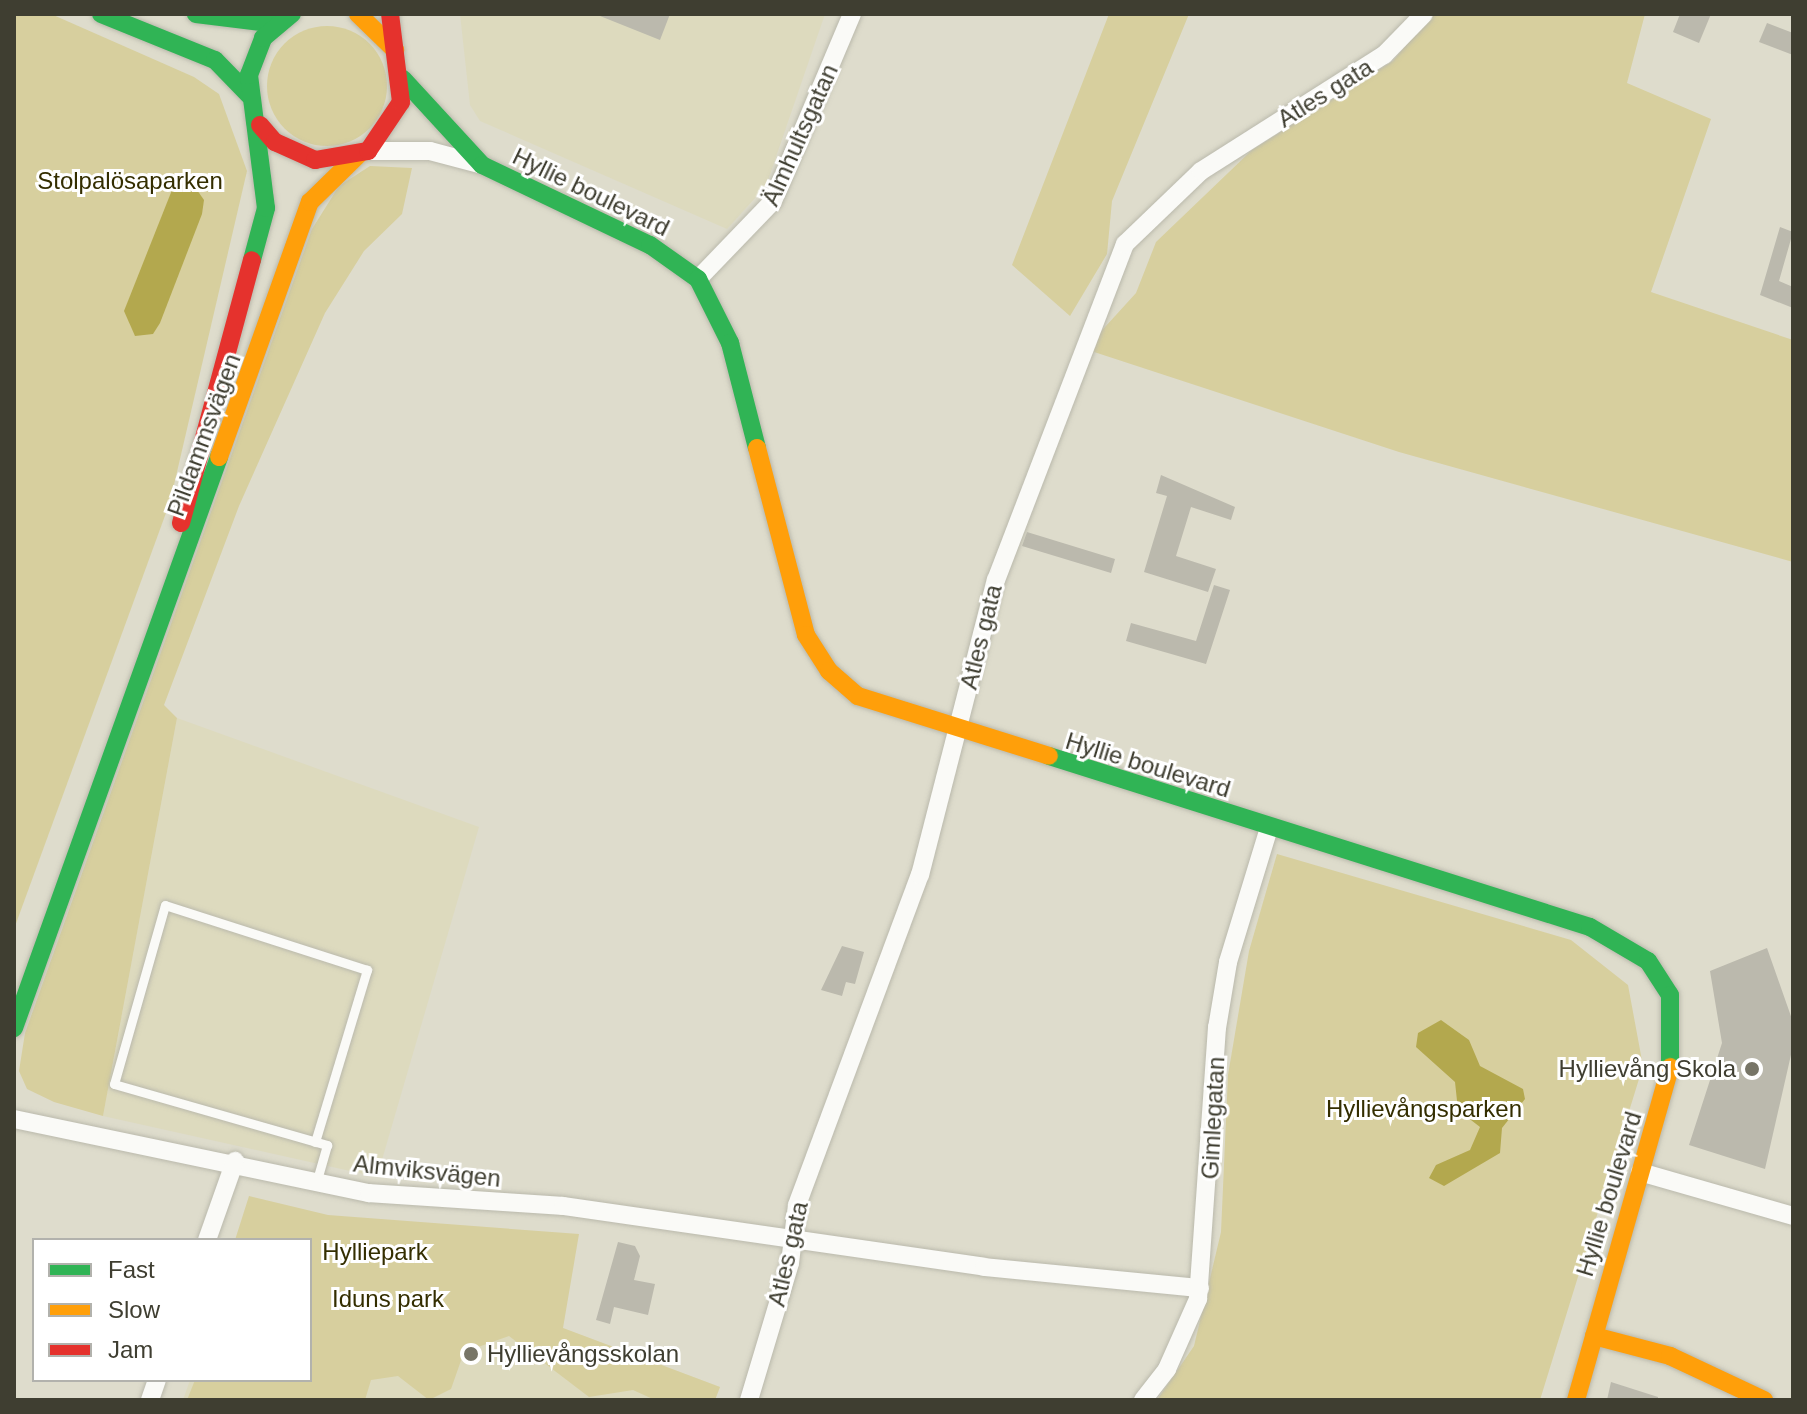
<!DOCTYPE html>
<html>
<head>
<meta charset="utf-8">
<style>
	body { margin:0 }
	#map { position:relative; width:1807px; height:1414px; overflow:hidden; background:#dedccc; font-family:Arial,sans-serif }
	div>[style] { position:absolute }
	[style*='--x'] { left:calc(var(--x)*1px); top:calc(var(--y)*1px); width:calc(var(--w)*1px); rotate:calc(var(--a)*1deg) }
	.built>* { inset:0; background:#dddabe }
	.green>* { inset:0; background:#d7cf9e }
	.round { border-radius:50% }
	.water>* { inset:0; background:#b3a84e }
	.building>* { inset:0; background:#bbb9ad }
	.roads { filter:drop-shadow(0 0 2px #bab9ac) drop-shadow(0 0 2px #bab9ac) }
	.lane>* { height:9px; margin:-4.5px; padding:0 4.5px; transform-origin:4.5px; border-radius:4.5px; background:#fafaf7 }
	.street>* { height:18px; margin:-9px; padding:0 9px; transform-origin:9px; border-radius:9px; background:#fafaf7 }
	.fast>* { height:18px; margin:-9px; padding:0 9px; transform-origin:9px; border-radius:9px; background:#30b455 }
	.slow>* { height:18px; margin:-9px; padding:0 9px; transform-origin:9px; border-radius:9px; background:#ff9f0a }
	.jam>* { height:18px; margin:-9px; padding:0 9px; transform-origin:9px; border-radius:9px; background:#e5322d }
	.dots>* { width:22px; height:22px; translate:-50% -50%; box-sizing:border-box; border:4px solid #fff; border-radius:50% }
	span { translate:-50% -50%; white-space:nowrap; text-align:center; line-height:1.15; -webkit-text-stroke:6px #fff; paint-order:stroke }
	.street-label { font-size:24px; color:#3f3e31 }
	.park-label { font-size:24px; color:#342e00 }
	.poi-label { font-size:24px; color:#3f3e31 }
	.right { translate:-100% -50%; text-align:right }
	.left { translate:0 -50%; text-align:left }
	.frame { position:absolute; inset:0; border:16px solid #3f3e31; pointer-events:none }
	.legend { position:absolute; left:32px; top:1238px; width:280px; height:144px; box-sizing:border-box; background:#fff; border:2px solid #b2b2ad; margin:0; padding:10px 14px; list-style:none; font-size:24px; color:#3f3e31 }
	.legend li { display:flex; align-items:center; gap:16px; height:40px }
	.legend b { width:40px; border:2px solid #b2b2ad }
</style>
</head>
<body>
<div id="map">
	<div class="built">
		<div style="clip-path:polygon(460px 14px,825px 14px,766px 186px,727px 229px,480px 121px,470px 105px)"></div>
		<div style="clip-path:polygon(177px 718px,479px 827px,377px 1177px,103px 1116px)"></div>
		<div style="clip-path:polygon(472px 1294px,720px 1387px,715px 1400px,183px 1400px,190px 1380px,310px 1380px)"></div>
	</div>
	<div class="green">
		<div style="clip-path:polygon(14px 14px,51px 14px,194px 77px,219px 94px,247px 171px,170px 502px,14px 929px)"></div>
		<div style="clip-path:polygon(1109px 14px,1189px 14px,1112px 201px,1107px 254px,1070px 316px,1012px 265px)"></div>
		<div style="clip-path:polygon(1432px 14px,1645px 14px,1627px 83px,1711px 119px,1651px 292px,1793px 340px,1793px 562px,1399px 452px,1085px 349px,1136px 293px,1156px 242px,1252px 150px,1393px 61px)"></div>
		<div class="round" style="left:267px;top:26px;width:120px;height:120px"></div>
		<div style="clip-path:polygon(370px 166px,412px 168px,402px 214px,364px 251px,325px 313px,239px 506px,164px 705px,177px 718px,103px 1116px,54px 1102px,27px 1089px,19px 1071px,25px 1033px,312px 229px,339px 186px)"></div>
		<div style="clip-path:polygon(1277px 854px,1571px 940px,1628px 985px,1643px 1066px,1540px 1400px,1157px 1400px,1194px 1346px,1221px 1232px,1228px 1075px,1249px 951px)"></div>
		<div style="clip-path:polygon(249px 1196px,328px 1215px,579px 1234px,563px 1328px,720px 1387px,715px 1400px,655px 1400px,633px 1390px,589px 1397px,509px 1336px,464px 1352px,451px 1389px,429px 1400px,398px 1376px,371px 1380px,365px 1400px,187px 1400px,195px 1380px,310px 1380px,310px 1240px,235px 1240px)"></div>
	</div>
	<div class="water">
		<div style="clip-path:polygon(190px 180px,204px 200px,202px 214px,160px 323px,153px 334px,135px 336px,124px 311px,172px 190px)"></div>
		<div style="clip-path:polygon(1441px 1020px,1469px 1040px,1480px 1066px,1523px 1089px,1525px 1099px,1502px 1128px,1500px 1153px,1444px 1186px,1429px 1178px,1436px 1165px,1470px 1150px,1480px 1127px,1458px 1110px,1455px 1082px,1416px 1047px,1418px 1033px)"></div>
	</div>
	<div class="building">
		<div style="clip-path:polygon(595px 14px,670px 14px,660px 40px)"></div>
		<div style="clip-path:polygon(1680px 14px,1711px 14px,1699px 43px,1673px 32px)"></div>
		<div style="clip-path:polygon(1767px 23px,1793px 33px,1793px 55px,1759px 42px)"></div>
		<div style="clip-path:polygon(1780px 227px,1793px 232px,1779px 281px,1793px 287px,1793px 308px,1760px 295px)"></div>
		<div style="clip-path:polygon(1161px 475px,1235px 507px,1231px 520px,1191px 507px,1176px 556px,1216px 569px,1208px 592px,1144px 572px,1167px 496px,1156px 493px)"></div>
		<div style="clip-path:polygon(1027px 532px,1115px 559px,1111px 573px,1022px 546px)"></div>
		<div style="clip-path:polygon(1214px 585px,1230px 590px,1206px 664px,1126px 641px,1131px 623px,1196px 641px)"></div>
		<div style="clip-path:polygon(842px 946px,864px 952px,855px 984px,846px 982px,842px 996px,821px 990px)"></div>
		<div style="clip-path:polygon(1767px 948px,1793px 1022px,1793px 1046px,1765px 1169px,1689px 1145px,1722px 1043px,1710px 971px)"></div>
		<div style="clip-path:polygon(618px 1242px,635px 1246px,640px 1256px,634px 1280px,655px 1284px,648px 1315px,614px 1307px,610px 1324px,596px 1320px)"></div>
		<div style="clip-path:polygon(1611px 1382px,1658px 1397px,1658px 1400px,1607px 1400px)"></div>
	</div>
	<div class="roads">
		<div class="lane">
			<div style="--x:315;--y:1142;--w:180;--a:-73.2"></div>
			<div style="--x:367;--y:970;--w:212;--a:-162.2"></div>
			<div style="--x:165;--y:905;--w:186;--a:105.9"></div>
			<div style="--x:114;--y:1084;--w:222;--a:16"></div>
			<div style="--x:327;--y:1145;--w:37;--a:106"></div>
		</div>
		<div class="street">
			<div style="--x:368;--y:151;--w:62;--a:0"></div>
			<div style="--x:430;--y:151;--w:51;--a:14.9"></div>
			<div style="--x:698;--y:279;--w:108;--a:-46.1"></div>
			<div style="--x:773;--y:201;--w:203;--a:-67.1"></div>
			<div style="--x:14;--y:1119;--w:363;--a:11.8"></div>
			<div style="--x:369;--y:1193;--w:194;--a:3.8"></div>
			<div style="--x:563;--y:1206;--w:425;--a:8.2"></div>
			<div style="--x:984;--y:1267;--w:217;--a:5.6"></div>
			<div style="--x:1640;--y:1172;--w:159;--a:16"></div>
			<div style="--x:207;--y:1240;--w:84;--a:-70.5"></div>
			<div style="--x:150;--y:1400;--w:21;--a:-71"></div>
			<div style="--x:749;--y:1400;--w:143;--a:-73.3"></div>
			<div style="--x:790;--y:1263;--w:58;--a:-83.1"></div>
			<div style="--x:797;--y:1205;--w:352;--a:-69.6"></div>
			<div style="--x:920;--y:875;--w:305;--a:-75.6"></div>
			<div style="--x:996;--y:580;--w:360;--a:-69"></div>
			<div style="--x:1125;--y:244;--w:105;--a:-43.8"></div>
			<div style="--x:1201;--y:171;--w:217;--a:-32.4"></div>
			<div style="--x:1384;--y:55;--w:57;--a:-45.7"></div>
			<div style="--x:1143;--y:1400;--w:39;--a:-52"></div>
			<div style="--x:1167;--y:1369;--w:77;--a:-66.1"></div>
			<div style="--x:1198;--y:1299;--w:272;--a:-86"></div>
			<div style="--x:1217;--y:1028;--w:67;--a:-80.5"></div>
			<div style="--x:1228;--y:962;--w:140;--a:-73"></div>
		</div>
		<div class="fast">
			<div style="--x:101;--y:14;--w:123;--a:22"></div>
			<div style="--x:215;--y:60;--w:49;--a:45.8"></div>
			<div style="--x:196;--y:14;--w:82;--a:7"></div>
			<div style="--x:403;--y:79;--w:117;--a:47.4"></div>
			<div style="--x:482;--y:165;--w:186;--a:25.5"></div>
			<div style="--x:650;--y:245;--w:59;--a:35.3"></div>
			<div style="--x:698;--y:279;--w:72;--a:63.4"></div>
			<div style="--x:730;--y:343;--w:108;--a:75.6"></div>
			<div style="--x:252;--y:260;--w:54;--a:-74.9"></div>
			<div style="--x:266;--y:208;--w:134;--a:-97.3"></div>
			<div style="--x:249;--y:75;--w:40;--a:-69"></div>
			<div style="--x:263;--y:38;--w:38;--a:-40"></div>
			<div style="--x:1049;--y:756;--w:567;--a:17.54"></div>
			<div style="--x:1590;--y:927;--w:67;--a:30.4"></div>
			<div style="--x:1648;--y:961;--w:40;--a:57.1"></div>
			<div style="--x:1670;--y:995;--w:72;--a:90"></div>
			<div style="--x:14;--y:1028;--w:607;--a:-70.25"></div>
		</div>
		<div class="slow">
			<div style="--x:358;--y:14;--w:52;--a:44.2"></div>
			<div style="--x:757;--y:448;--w:193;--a:75.3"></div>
			<div style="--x:806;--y:635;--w:43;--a:57.4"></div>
			<div style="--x:829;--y:671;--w:38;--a:41"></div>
			<div style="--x:858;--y:696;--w:200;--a:17.4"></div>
			<div style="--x:219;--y:457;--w:271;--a:-70.4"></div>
			<div style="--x:310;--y:202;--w:69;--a:-44.4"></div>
			<div style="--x:1594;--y:1336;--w:79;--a:14.7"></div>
			<div style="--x:1670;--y:1356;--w:104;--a:25.1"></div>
			<div style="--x:1576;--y:1400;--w:346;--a:-74.2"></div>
		</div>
		<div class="jam">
			<div style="--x:260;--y:125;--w:23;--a:49"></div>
			<div style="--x:275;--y:142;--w:44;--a:24.2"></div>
			<div style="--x:315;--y:160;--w:54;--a:-9.6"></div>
			<div style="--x:368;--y:151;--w:59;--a:-56"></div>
			<div style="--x:401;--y:102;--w:89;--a:-97.1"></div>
			<div style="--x:181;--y:523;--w:272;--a:-74.9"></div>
		</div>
	</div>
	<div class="dots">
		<div style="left:1752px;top:1069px;background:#777567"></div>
		<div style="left:471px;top:1354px;background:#777567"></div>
	</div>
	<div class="street-label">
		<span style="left:1325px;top:93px;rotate:-32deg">Atles gata</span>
		<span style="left:800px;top:135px;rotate:-66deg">Älmhultsgatan</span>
		<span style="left:591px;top:192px;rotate:26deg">Hyllie boulevard</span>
		<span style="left:204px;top:435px;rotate:-70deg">Pildammsvägen</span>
		<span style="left:981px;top:637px;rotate:-76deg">Atles gata</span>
		<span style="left:1148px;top:765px;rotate:17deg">Hyllie boulevard</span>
		<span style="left:1213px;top:1118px;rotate:-87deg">Gimlegatan</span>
		<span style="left:427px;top:1171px;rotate:6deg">Almviksvägen</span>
		<span style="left:1609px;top:1194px;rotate:-73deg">Hyllie boulevard</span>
		<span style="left:788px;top:1254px;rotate:-77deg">Atles gata</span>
	</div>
	<div class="park-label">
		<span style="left:130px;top:181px">Stolpalösaparken</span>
		<span style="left:1424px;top:1109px">Hyllievångsparken</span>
		<span style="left:375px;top:1252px">Hylliepark</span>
		<span style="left:388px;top:1299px">Iduns park</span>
	</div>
	<div class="poi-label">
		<span class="right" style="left:1736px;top:1069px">Hyllievång Skola</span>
		<span class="left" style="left:487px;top:1354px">Hyllievångsskolan</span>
	</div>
	<div class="frame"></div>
	<ul class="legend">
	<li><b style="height:10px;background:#30b455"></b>Fast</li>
	<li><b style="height:10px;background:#ff9f0a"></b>Slow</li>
	<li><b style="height:10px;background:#e5322d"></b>Jam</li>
	</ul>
</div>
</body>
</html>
